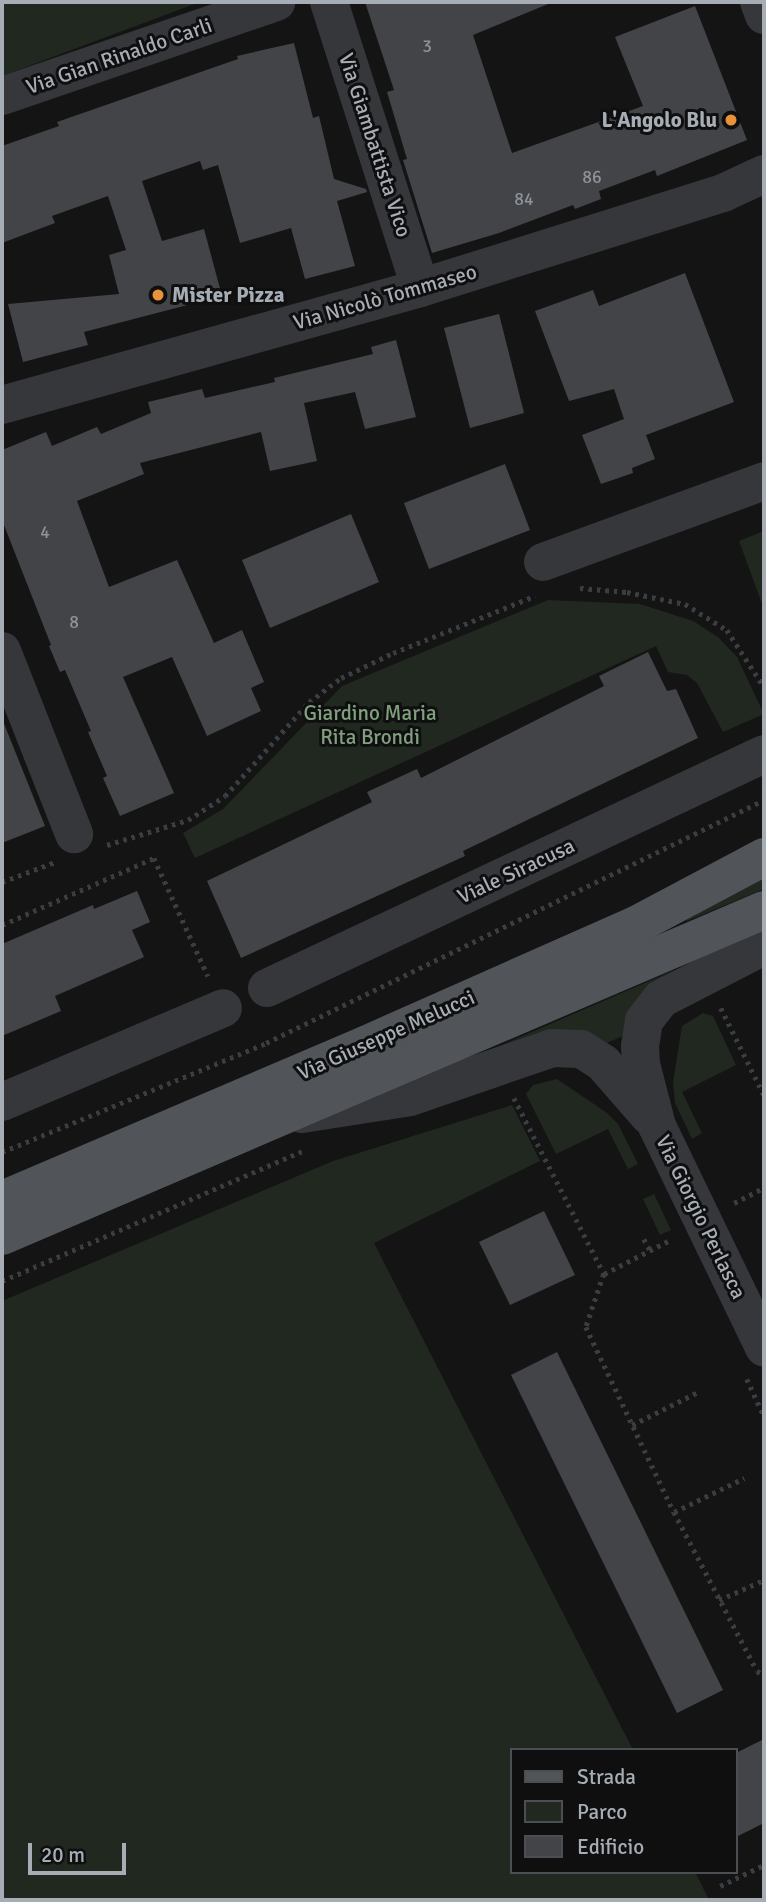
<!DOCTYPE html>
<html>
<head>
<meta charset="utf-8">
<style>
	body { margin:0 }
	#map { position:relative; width:766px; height:1902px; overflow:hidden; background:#141415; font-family:Signika,sans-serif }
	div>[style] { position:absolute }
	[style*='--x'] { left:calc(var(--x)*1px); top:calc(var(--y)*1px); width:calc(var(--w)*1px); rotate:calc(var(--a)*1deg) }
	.green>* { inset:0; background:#202820 }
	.building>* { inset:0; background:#434448 }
	.path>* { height:4.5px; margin-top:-2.25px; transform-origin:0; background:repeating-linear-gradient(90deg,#3b3e41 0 3.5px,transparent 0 8.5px) }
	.minor>* { height:38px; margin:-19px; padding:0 19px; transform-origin:19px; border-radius:19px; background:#35373a }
	.major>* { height:38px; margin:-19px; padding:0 19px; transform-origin:19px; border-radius:19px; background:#515459 }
	.dots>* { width:19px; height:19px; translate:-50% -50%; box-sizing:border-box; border:4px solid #0f0f10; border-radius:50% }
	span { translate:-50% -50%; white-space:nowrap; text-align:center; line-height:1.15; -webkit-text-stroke:6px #0f0f10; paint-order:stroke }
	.number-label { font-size:18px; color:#8d939a }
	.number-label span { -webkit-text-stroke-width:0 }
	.street-label { font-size:21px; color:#a6adb5 }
	.poi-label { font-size:21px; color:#a6adb5; font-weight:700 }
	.right { translate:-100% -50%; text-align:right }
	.left { translate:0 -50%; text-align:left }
	.park-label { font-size:21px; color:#81a07e }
	.frame { position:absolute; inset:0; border:4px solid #a6adb5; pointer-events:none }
	.legend { position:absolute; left:510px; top:1748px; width:228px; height:126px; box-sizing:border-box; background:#0f0f10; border:2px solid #4b4e52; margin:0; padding:9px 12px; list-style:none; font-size:21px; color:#a6adb5 }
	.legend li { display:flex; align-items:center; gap:14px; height:35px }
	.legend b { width:35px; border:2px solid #4b4e52 }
	.scale { position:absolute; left:28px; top:1843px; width:98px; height:32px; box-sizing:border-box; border:4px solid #a6adb5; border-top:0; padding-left:9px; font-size:21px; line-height:24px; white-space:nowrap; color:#a6adb5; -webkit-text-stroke:5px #0f0f10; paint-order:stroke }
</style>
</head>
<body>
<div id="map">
	<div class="green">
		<div style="clip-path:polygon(2px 2px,200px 2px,2px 76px)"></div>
		<div style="clip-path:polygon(764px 531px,764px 609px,739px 541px)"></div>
		<div style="clip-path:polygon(548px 600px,640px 604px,693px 621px,718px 637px,737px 657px,764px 714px,723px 732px,697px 683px,687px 675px,668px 672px,656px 646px,195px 858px,183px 833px,223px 809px,342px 686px)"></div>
		<div style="clip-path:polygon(764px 878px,764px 889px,687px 921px,687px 919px)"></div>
		<div style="clip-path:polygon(707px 956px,630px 1033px,600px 1046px,465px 1061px)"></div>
		<div style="clip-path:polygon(703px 1013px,713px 1016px,736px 1065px,682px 1092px,702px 1133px,692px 1139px,675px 1103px,673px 1082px,682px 1026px)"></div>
		<div style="clip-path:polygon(557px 1079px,607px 1113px,618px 1124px,638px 1164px,628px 1169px,608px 1129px,556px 1154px,526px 1094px,533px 1085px)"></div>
		<div style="clip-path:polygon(512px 1105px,540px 1161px,374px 1243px,633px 1750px,512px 1750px,512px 1872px,695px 1872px,709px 1900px,2px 1900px,2px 1301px,333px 1161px)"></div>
		<div style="clip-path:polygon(654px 1194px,671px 1230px,660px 1235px,643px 1199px)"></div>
	</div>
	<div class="building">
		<div style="clip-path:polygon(365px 2px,553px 2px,473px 35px,512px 153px,643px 106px,615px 37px,695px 6px,747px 140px,657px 176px,655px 170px,599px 191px,601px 199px,575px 209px,573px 205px,499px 233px,432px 253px,403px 160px,407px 159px,387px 92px,394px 90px)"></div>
		<div style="clip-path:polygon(294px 43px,313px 118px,319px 116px,334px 179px,366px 189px,367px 192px,337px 201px,355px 266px,305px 279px,291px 228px,240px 243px,218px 165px,203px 170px,200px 161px,142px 181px,162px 241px,204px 229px,222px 296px,84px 332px,88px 345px,23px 362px,8px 304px,119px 294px,109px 255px,126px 250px,108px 196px,52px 216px,55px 223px,2px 243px,2px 146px,59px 126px,57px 122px,238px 59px,237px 56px)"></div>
		<div style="clip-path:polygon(685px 273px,734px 402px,646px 435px,655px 459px,632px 468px,633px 473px,601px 484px,582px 435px,624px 419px,614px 389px,569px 401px,535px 311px,593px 290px,599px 306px)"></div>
		<div style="clip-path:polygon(499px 314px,524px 413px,470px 428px,444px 328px)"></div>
		<div style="clip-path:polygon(396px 340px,416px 417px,365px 429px,355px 392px,304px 403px,317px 461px,270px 471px,261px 432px,140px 463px,144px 474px,77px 501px,109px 587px,177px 560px,214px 643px,242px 630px,264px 682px,251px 688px,261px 711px,207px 736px,172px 657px,123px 677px,174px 793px,120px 816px,103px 778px,107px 776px,88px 732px,91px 731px,65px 670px,60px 672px,49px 646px,51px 645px,2px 520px,2px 450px,46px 432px,52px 446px,97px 427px,101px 434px,151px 413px,148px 402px,202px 389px,205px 398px,275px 382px,274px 378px,373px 354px,371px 347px)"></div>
		<div style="clip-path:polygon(505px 464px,530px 530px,429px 569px,404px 503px)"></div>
		<div style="clip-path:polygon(351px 514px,379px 582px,270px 628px,242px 560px)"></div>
		<div style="clip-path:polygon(648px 652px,667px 691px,676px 689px,698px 738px,463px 851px,465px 856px,241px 958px,207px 881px,372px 802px,367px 792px,417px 769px,421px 778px,604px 686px,599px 676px)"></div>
		<div style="clip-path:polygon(3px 721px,45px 826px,2px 843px,2px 722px)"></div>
		<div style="clip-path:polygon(137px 891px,150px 922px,132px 930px,144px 957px,55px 996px,61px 1011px,2px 1036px,2px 944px,93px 905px,94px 909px)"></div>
		<div style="clip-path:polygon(544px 1211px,575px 1275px,510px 1305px,479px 1242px)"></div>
		<div style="clip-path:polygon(557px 1352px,723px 1690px,677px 1713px,511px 1375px)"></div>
		<div style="clip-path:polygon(764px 1739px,764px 1823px,736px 1837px,736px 1753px)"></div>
	</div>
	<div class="path">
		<div style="--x:580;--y:588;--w:47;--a:4.9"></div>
		<div style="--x:627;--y:592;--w:59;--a:11.7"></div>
		<div style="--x:685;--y:604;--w:49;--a:31.8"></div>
		<div style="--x:727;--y:630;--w:68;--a:57"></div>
		<div style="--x:107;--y:845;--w:85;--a:-17.2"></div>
		<div style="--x:188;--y:820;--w:44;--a:-33"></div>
		<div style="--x:225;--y:796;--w:126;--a:-48.2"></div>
		<div style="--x:309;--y:702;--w:40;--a:-37"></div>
		<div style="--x:341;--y:678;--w:58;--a:-25.7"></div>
		<div style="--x:393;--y:653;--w:153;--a:-21.9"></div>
		<div style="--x:2;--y:882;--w:57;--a:-20.7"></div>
		<div style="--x:2;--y:925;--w:166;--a:-23.8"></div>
		<div style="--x:154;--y:858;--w:130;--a:65.4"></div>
		<div style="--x:721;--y:1008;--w:97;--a:63.7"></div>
		<div style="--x:514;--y:1098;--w:198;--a:62.9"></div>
		<div style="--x:604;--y:1274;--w:56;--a:108.8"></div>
		<div style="--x:586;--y:1327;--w:205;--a:64.6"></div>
		<div style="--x:674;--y:1512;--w:179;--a:62.4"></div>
		<div style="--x:757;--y:1671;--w:8;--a:30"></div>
		<div style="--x:2;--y:1152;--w:286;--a:-22.4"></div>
		<div style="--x:266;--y:1043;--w:554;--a:-26.01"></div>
		<div style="--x:734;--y:1203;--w:34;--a:-27"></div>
		<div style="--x:644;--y:1239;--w:13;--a:61"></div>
		<div style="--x:604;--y:1274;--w:76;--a:-27.2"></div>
		<div style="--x:2;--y:1281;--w:328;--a:-23.4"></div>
		<div style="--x:747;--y:1379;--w:41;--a:65.3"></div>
		<div style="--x:632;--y:1425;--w:76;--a:-26.6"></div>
		<div style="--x:674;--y:1512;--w:78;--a:-25.9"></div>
		<div style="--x:719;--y:1600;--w:49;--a:-24"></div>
		<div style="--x:720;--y:1886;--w:49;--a:-25.5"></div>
	</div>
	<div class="minor">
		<div style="--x:329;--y:2;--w:300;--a:72.3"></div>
		<div style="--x:759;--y:2;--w:14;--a:69"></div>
		<div style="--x:2;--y:96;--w:290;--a:-18.9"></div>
		<div style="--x:2;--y:405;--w:434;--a:-15.6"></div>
		<div style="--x:420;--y:288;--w:318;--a:-17.4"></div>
		<div style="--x:723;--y:193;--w:45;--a:-24.9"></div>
		<div style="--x:543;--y:562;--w:235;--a:-20.1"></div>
		<div style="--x:2;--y:651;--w:197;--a:68.5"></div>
		<div style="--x:764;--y:946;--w:116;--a:152.8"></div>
		<div style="--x:661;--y:999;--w:28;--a:128"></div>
		<div style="--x:644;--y:1021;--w:25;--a:99"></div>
		<div style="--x:640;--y:1046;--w:18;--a:87"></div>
		<div style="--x:641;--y:1064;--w:64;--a:75.5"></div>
		<div style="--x:657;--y:1126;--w:246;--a:64.2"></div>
		<div style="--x:267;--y:988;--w:549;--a:-25.21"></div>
		<div style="--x:2;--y:1102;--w:240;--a:-23"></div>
		<div style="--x:302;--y:1114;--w:109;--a:-8.9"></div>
		<div style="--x:410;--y:1097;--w:150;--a:-19"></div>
		<div style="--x:552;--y:1048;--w:29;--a:2"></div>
		<div style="--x:581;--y:1049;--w:26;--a:32"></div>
		<div style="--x:603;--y:1063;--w:70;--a:49"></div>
	</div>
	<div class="major">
		<div style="--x:2;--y:1200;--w:395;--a:-23.1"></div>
		<div style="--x:365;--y:1045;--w:296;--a:-23.9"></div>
		<div style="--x:636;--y:925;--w:145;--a:-28"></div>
		<div style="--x:2;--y:1236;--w:829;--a:-23.16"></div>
	</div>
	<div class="dots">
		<div style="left:731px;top:120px;background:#ea9237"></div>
		<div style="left:158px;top:295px;background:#ea9237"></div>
	</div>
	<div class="number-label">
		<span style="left:427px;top:46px">3</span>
		<span style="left:592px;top:177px">86</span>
		<span style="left:524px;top:199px">84</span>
		<span style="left:45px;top:532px">4</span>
		<span style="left:74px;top:622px">8</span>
	</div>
	<div class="street-label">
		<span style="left:119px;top:56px;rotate:-19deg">Via Gian Rinaldo Carli</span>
		<span style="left:375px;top:145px;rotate:72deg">Via Giambattista Vico</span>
		<span style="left:385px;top:297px;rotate:-16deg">Via Nicolò Tommaseo</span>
		<span style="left:516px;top:871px;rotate:-25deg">Viale Siracusa</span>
		<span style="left:386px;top:1035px;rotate:-24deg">Via Giuseppe Melucci</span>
		<span style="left:701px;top:1217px;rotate:64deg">Via Giorgio Perlasca</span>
	</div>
	<div class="poi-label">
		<span class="right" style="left:717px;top:120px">L'Angolo Blu</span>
		<span class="left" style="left:172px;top:295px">Mister Pizza</span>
	</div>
	<div class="park-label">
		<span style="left:370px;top:725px">Giardino Maria<br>Rita Brondi</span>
	</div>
	<div class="frame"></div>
	<ul class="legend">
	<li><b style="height:9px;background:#515459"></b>Strada</li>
	<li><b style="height:19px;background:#202820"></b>Parco</li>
	<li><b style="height:19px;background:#434448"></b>Edificio</li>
	</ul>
	<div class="scale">20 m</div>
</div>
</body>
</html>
